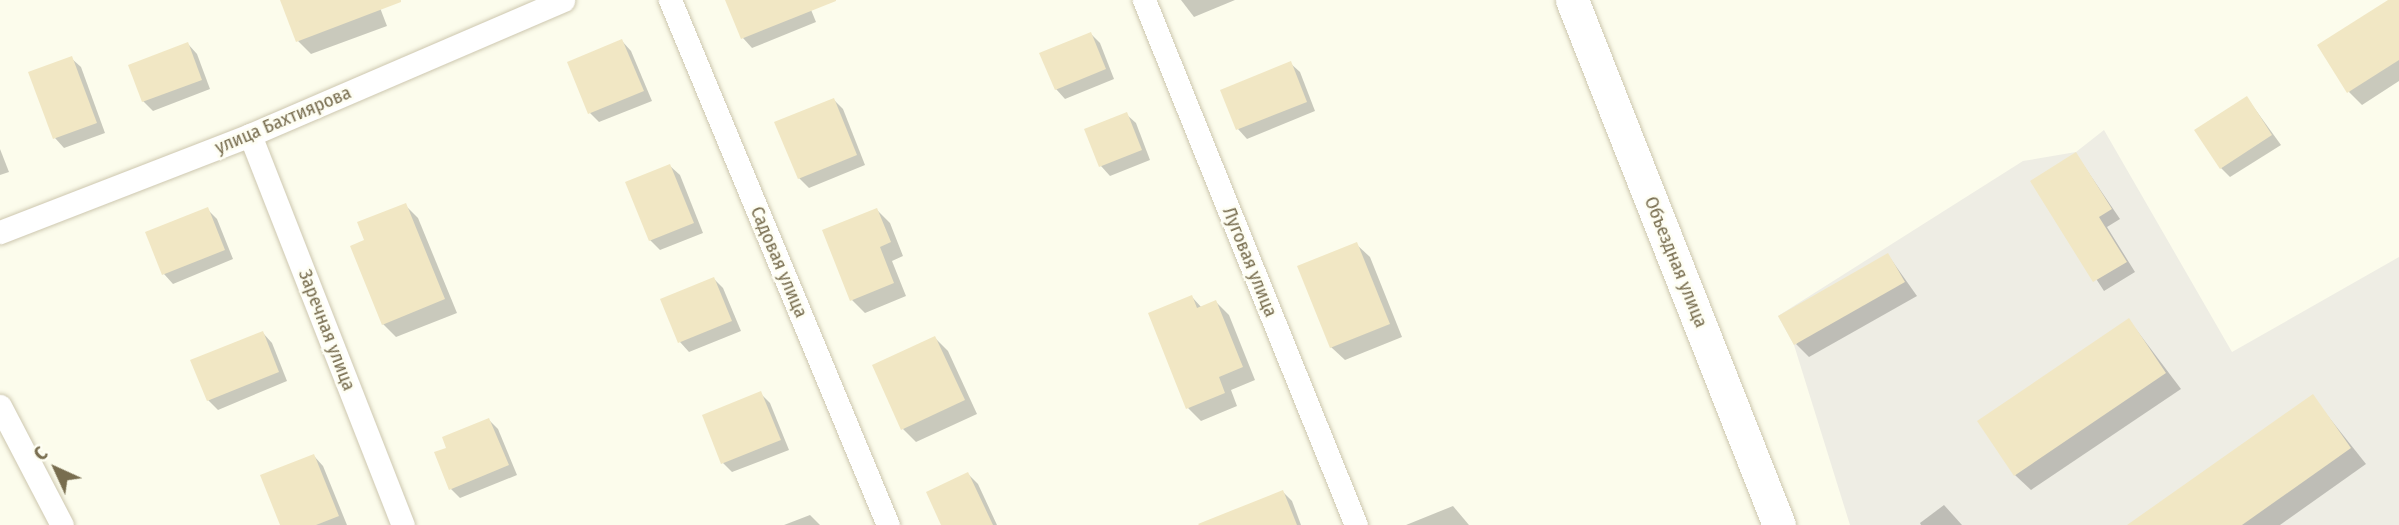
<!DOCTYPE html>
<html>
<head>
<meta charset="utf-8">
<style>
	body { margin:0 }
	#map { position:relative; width:2399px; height:525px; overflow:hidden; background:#fcfcec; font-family:"Fira Sans Condensed",sans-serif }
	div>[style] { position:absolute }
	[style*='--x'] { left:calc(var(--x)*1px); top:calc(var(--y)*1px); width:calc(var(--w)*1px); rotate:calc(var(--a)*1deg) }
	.industrial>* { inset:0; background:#eeede4 }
	.shadow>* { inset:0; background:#0003 }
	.building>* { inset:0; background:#f1e7c4 }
	.roads { filter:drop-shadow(0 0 2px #cdc7af) drop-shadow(0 0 2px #cdc7af) }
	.street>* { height:23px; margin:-11.5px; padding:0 11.5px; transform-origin:11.5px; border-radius:11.5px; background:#fff }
	.secondary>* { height:33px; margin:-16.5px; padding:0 16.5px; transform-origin:16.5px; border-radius:16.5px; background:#fff }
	span { translate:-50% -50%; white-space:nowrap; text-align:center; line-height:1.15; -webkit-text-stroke:5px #fefef3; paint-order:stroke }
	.street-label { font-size:19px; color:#786d4f }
	.north { position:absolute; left:21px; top:434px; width:70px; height:70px; -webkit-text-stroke:5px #fefef3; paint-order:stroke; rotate:315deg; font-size:19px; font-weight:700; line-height:28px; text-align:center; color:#786d4f }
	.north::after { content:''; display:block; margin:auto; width:24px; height:32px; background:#786d4f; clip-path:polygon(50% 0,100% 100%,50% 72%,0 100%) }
</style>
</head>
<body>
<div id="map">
	<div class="industrial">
		<div style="clip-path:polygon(2104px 130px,2232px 352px,2399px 257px,2399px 525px,1850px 525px,1794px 345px,1778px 316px,2023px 161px,2076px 152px)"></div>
	</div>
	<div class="shadow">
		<div style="clip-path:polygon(282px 0,377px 0,387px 26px,311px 54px,298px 41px)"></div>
		<div style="clip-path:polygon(727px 0,807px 0,816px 22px,752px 48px,743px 38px)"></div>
		<div style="clip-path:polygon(1181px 0,1235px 0,1194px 17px)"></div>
		<div style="clip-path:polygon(2391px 0,2399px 1px,2399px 81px,2362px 105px,2349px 92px)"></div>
		<div style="clip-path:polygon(1091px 34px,1100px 43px,1114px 79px,1065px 99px,1056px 89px)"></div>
		<div style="clip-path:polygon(622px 41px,631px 51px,652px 101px,599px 122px,590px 113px)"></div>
		<div style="clip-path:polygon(188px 44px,197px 54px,210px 89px,153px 111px,143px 101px)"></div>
		<div style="clip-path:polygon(71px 58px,81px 67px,105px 133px,64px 148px,55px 138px)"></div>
		<div style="clip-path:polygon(1290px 63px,1300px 72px,1315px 111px,1247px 139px,1238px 129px)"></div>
		<div style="clip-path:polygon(2247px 98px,2281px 145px,2230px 177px,2221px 168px)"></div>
		<div style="clip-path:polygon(834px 100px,843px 109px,865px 165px,809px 188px,799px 178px)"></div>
		<div style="clip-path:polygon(1126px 114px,1136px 123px,1150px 160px,1110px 176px,1101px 166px,1086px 130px)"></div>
		<div style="clip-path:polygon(0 149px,9px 172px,0 175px)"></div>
		<div style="clip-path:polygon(2076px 154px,2120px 219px,2107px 227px,2135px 272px,2104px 291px,2033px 182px)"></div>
		<div style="clip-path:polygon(670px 166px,680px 175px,703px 233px,660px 250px,650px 240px)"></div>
		<div style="clip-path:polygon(405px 205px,418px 218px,457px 313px,396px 337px,383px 324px,366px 241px)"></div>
		<div style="clip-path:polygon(207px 209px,217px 219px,233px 259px,173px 284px,164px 274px,148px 233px)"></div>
		<div style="clip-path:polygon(877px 210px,890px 223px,903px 256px,892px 261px,906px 296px,865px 313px,852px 300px)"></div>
		<div style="clip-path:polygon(1356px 244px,1370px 257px,1402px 337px,1345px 360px,1331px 347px)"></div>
		<div style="clip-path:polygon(1888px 255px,1917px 296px,1809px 357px,1796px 344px)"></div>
		<div style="clip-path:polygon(714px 279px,723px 288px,741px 331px,689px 352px,680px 342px,663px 300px)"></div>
		<div style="clip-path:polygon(1192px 297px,1202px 308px,1216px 302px,1229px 315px,1255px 380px,1231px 390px,1237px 406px,1201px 421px,1188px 408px)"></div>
		<div style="clip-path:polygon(2129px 320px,2181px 389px,2031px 490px,2015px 475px)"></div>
		<div style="clip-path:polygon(263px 333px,272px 343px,287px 381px,218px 410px,208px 400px)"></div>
		<div style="clip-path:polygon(935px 338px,948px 351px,977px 414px,916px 442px,903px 429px)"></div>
		<div style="clip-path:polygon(760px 393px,770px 403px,789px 450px,732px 472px,723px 463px)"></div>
		<div style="clip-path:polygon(2312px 396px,2366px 464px,2280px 525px,2130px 525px)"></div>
		<div style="clip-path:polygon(489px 420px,498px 429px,517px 475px,460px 498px,451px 489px,448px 449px)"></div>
		<div style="clip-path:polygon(314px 456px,323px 466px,347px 525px,282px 525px)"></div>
		<div style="clip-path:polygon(968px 474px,978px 484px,997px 525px,943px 525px)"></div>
		<div style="clip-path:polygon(1283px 492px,1292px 501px,1301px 525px,1238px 525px)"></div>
		<div style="clip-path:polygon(1944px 505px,1962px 525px,1921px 525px,1920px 523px)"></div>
		<div style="clip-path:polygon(1453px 506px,1469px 525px,1406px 525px)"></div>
		<div style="clip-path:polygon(810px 515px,820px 525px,784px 525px)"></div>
	</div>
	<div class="building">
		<div style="clip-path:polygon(280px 0,401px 0,401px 2px,296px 42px)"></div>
		<div style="clip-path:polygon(725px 0,836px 0,836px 1px,741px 39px)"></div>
		<div style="clip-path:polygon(2388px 0,2399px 0,2399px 60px,2347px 93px,2317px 45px)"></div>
		<div style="clip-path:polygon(1091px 32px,1106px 69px,1055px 90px,1039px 53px)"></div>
		<div style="clip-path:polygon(622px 39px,644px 91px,588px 114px,567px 62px)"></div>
		<div style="clip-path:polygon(188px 42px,202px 80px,142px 102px,128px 65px)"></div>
		<div style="clip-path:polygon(72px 56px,97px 123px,53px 139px,28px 72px)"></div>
		<div style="clip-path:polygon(1291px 61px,1307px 102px,1236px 130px,1220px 90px)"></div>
		<div style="clip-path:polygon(2247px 96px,2272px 135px,2220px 169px,2194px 130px)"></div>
		<div style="clip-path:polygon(834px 98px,857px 155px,798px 179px,774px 122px)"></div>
		<div style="clip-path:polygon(1127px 112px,1142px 150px,1099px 167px,1084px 129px)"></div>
		<div style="clip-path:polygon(2076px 152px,2112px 209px,2099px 217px,2127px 262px,2093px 282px,2030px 181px)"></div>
		<div style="clip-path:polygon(670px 164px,694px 223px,649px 241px,625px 182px)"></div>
		<div style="clip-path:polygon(406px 203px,445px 299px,382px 325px,350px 246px,364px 240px,357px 222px)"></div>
		<div style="clip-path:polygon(208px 207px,225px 250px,162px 275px,145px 232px)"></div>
		<div style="clip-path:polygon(877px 208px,891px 242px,880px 247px,894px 283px,850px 301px,822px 230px)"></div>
		<div style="clip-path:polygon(1357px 242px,1390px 324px,1330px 348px,1297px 266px)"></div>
		<div style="clip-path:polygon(1888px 253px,1905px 282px,1794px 345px,1778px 316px)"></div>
		<div style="clip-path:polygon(714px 277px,732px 321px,678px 343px,660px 299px)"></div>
		<div style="clip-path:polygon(1192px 295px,1197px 308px,1216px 300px,1243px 367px,1219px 377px,1225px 393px,1186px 409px,1148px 313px)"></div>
		<div style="clip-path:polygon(2129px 318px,2166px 373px,2014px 476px,1977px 421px)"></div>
		<div style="clip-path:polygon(263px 331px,279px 372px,207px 401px,190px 360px)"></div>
		<div style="clip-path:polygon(935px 336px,965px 400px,901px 430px,872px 365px)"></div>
		<div style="clip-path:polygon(761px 391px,781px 440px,721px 464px,702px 415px)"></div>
		<div style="clip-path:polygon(2313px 394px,2351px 448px,2242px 525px,2127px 525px)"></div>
		<div style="clip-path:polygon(489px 418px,509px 465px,449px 490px,434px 452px,446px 448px,442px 437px)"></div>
		<div style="clip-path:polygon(314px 454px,339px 516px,316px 525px,280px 525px,260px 475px)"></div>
		<div style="clip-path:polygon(968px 472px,993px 525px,941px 525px,926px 492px)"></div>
		<div style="clip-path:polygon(1283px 490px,1297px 525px,1199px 525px,1198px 524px)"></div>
	</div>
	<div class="roads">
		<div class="street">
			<div style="--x:670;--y:0;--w:568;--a:67.45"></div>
			<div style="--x:1144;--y:0;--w:566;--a:68.01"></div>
			<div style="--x:250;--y:135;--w:419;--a:68.6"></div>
			<div style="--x:0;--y:232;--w:268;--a:-21.2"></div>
			<div style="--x:250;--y:135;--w:341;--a:-23.3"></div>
			<div style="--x:0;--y:406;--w:134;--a:62.5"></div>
		</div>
		<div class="secondary">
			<div style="--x:1572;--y:0;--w:564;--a:68.48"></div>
		</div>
	</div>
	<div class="street-label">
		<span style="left:283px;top:120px;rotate:-23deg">улица Бахтиярова</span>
		<span style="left:779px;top:262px;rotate:67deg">Садовая улица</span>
		<span style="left:1250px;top:262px;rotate:68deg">Луговая улица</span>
		<span style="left:1676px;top:262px;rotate:68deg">Объездная улица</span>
		<span style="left:327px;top:330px;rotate:69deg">Заречная улица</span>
	</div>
	<div class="north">С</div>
</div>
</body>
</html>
